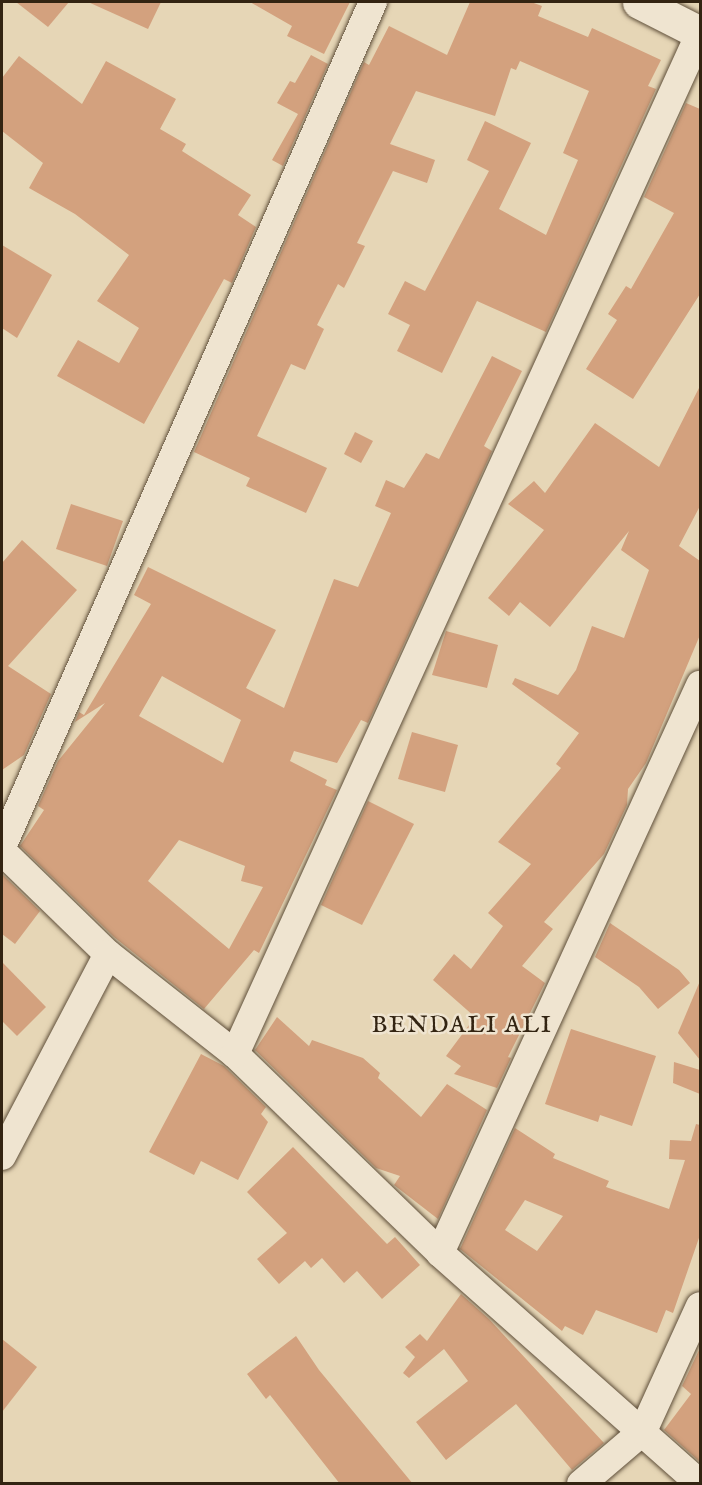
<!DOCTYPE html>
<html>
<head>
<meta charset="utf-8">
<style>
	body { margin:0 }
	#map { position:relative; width:702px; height:1485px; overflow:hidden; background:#e6d6b6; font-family:"IM FELL English",serif }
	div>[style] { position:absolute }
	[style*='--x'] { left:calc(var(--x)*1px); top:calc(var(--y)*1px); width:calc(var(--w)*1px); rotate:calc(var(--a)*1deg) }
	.building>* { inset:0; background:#d3a17e }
	.roads { filter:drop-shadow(0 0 2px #60503b) drop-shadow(0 0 2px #60503b) }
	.street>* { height:28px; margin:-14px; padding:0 14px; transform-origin:14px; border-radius:14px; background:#efe4d0 }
	.secondary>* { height:33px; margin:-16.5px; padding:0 16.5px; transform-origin:16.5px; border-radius:16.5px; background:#efe4d0 }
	span { translate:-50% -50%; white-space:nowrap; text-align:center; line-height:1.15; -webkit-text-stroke:5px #efe4d0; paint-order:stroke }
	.quarter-label { font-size:24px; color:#332412; letter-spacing:1.5px }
	.frame { position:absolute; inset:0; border:3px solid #332412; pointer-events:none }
</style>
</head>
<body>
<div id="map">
	<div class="building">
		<div style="clip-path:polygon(16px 2px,69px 2px,48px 27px)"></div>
		<div style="clip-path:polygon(88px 2px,161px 2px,148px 29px)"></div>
		<div style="clip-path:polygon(250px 2px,350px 2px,324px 54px,287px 36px,292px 26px)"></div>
		<div style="clip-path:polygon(470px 2px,531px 2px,542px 6px,538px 16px,588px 37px,592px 28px,661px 60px,648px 86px,656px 89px,546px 332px,477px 301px,442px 373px,397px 351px,410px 325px,388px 314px,405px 281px,425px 291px,489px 171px,467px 160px,485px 121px,531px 143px,499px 209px,546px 235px,578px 160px,563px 153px,589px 91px,520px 61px,516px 70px,511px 68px,495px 116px,416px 91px,390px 144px,435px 160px,427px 183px,393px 171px,357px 243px,365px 246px,344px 288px,338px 284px,317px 325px,324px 329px,305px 370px,291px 364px,257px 436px,327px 468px,306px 513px,246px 486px,250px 478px,194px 452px,364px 62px,369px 65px,389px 26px,447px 55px)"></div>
		<div style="clip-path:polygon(311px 55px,328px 64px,283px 166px,272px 160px,298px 114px,277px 103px,290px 81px,295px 83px)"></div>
		<div style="clip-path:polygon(19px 56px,82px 104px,106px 61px,176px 99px,160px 129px,186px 144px,182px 151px,251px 195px,238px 215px,256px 227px,232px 283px,224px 279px,144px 424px,57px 376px,78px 340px,119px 363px,139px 328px,97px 301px,129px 255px,75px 214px,29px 188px,43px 163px,2px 131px,2px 78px)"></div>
		<div style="clip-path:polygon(686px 103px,700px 109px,700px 294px,633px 399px,586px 369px,617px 320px,608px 314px,626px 286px,631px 289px,674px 213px,644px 197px)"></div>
		<div style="clip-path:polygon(2px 245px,52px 275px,17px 338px,2px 328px)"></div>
		<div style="clip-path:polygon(evenodd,492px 356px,522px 371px,484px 446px,492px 451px,368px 723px,361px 720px,337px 763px,294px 751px,290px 761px,327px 780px,325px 785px,337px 790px,259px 953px,254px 950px,204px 1009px,114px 937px,20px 846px,44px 810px,38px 806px,58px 761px,105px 703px,75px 722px,79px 712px,84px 715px,151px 604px,134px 595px,148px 567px,276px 630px,246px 688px,284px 708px,334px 579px,358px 587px,391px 513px,375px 506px,386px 480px,404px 488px,426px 453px,439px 459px,492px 356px,162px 676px,241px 720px,223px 763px,139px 716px,162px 676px,492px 356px,179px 840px,245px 866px,241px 881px,263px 887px,229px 949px,148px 881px,179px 840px)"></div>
		<div style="clip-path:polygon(700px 386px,700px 506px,679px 546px,700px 561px,700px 635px,646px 763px,628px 789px,627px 805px,604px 854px,544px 922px,553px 929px,522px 966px,545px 983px,508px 1057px,511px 1058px,497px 1088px,454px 1074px,461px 1066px,446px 1056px,475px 1017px,433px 980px,454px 954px,471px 969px,503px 926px,488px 913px,531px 864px,498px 842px,561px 768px,556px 764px,579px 733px,512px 684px,515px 678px,558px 695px,576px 670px,592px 626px,624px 638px,649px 570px,621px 550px,629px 531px,550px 627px,520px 602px,509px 616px,488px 598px,544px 530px,508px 504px,534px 481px,545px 493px,595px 423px,659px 467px)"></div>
		<div style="clip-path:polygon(355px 432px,373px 441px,361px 463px,344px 454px)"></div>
		<div style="clip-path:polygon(71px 504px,123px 521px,107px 566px,56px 549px)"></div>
		<div style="clip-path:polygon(22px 540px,77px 590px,8px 666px,51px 694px,24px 755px,2px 770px,2px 563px)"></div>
		<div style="clip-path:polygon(446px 631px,498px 645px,487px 688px,432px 675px)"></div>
		<div style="clip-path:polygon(412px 732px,458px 745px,445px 792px,398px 779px)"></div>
		<div style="clip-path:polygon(368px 801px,414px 824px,362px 925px,321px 905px)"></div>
		<div style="clip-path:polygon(2px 874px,40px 911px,15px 944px,2px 934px)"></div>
		<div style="clip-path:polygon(610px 923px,679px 970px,690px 983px,658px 1009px,639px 987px,595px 957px)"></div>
		<div style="clip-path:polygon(2px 962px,46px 1007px,17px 1036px,2px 1021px)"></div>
		<div style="clip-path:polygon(700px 981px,700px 1060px,678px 1033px)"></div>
		<div style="clip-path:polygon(277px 1017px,309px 1046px,312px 1040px,363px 1058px,380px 1073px,378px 1078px,421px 1117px,447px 1084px,487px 1110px,438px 1219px,394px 1185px,400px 1176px,376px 1168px,255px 1050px)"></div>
		<div style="clip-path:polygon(571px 1029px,656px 1056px,632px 1126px,600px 1115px,598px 1122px,545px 1104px)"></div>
		<div style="clip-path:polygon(201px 1054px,224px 1066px,266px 1107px,261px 1114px,268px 1122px,238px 1180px,201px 1161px,194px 1175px,149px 1152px)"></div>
		<div style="clip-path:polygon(674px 1062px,700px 1070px,700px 1094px,673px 1083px)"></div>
		<div style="clip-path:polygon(evenodd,696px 1124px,700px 1125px,700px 1235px,673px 1313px,666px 1310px,657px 1333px,596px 1310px,583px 1335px,565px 1326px,562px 1331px,460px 1249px,515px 1128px,555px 1154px,553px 1158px,609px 1181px,606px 1187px,669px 1209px,685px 1160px,669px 1159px,670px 1140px,691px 1141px,696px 1124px,525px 1200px,563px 1216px,537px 1251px,505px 1230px,525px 1200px)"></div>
		<div style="clip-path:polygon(293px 1147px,387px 1244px,395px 1237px,420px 1265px,382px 1299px,357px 1271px,344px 1283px,322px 1258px,311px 1268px,305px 1261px,279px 1284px,257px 1259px,287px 1233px,247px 1192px)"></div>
		<div style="clip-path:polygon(461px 1294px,489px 1319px,604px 1443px,572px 1470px,516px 1404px,446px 1460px,416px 1422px,468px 1381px,444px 1349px,409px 1378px,403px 1373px,415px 1357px,405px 1347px,420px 1334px,427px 1341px)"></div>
		<div style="clip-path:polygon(296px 1336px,319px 1370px,413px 1484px,340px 1484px,270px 1395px,266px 1399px,247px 1374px)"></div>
		<div style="clip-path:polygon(2px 1339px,37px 1367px,2px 1412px)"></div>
		<div style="clip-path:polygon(700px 1348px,700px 1462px,664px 1430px,691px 1394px,682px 1386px)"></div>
	</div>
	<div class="roads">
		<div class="street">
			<div style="--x:2;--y:847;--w:923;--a:-66.3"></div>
			<div style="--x:2;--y:851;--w:148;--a:44.2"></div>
			<div style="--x:108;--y:954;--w:162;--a:38.2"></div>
			<div style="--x:235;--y:1054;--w:286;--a:44.1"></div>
			<div style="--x:440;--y:1253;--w:348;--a:41.6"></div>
			<div style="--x:235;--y:1054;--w:1122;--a:-65.51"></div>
			<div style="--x:2;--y:1156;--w:228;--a:-62.3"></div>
			<div style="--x:440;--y:1253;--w:625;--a:-65.4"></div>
			<div style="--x:581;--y:1484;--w:82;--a:-40.5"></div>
			<div style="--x:643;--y:1431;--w:137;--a:-65.5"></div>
		</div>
		<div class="secondary">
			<div style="--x:639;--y:2;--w:68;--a:26.9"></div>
		</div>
	</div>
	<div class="quarter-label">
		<span style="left:462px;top:1026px">BENDALI ALI</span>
	</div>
	<div class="frame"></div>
</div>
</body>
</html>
